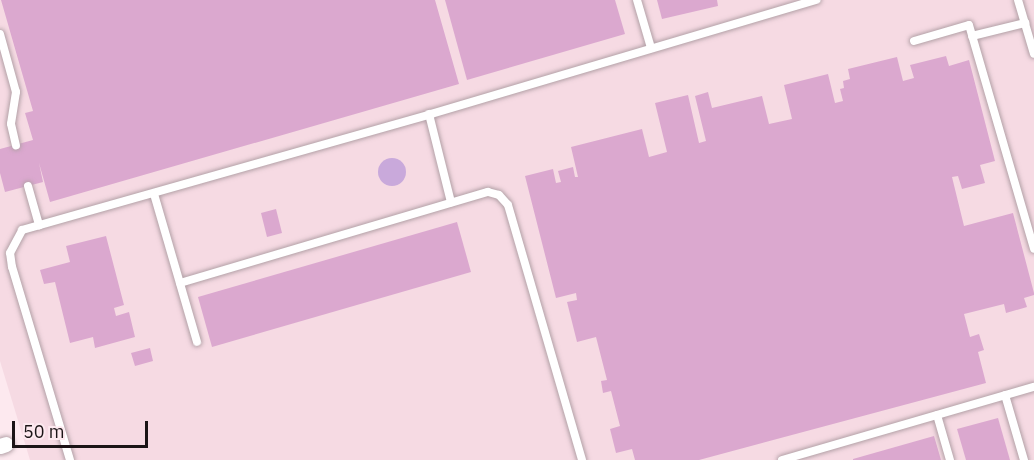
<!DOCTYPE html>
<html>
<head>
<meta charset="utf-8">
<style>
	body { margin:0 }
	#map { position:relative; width:1034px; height:460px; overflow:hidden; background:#fde9ef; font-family:"IBM Plex Sans",sans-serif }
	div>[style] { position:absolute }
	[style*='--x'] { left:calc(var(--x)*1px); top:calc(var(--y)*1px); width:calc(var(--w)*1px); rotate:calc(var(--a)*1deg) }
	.built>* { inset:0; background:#f6dae3 }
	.water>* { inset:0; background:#c9a9db }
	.round { border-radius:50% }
	.building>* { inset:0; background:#dba8cf }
	.roads { filter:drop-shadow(0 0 2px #b3a1a7) drop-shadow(0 0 2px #b3a1a7) }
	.lane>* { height:8px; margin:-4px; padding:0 4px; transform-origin:4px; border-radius:4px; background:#fff }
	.street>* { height:15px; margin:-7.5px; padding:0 7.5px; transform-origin:7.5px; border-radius:7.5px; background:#fff }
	span { translate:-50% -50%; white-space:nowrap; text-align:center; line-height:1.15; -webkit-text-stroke:6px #fde9ef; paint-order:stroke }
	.scale { position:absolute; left:12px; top:421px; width:136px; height:27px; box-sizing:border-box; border:3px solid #1b1416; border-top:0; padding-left:8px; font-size:18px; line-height:21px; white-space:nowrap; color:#1b1416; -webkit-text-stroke:4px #fde9ef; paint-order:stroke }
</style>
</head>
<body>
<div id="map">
	<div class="built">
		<div style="clip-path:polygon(0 0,1034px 0,1034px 460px,30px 460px,0 361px)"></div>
	</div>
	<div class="water">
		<div class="round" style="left:378px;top:158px;width:28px;height:28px"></div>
	</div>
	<div class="building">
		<div style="clip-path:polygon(1px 0,435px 0,459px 84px,50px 202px,39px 163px,43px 182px,5px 192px,0 173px,0 149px,33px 140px,25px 113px,33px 111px)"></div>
		<div style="clip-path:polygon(445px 0,615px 0,625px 34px,467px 80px)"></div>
		<div style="clip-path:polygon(657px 0,717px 0,718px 6px,662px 19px)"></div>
		<div style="clip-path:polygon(946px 56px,949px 66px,969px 60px,995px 161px,980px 165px,985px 183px,962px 189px,958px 176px,952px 177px,964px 226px,1013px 213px,1034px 293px,1034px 295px,1024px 298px,1027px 307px,1006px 313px,1004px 304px,964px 314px,970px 337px,979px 334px,984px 350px,978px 352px,986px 383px,699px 460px,635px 460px,632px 449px,616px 453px,610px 429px,620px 426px,611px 391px,603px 393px,601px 381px,607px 380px,596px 337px,577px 342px,567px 302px,577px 300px,576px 293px,556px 298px,525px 176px,553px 169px,556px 183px,561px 182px,558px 171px,573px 167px,575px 177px,578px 177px,571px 147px,642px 129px,649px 157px,667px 152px,655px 103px,688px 95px,699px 143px,706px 141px,695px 96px,708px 92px,712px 108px,762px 96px,769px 124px,792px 119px,784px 85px,828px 74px,835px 103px,843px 101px,840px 89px,844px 88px,843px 81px,850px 79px,848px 69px,897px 57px,903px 81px,914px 78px,910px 65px)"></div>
		<div style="clip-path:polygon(276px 209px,282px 233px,267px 237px,261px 213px)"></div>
		<div style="clip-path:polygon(457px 222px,471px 272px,212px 347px,198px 297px)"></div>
		<div style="clip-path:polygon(106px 236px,124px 305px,114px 308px,116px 316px,129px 312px,135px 337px,95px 348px,93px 337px,70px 343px,55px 282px,44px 284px,40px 270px,70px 262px,66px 246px)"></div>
		<div style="clip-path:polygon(150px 348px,153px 361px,135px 366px,131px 353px)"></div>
		<div style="clip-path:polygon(998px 418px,1010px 460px,966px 460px,957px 429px)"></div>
		<div style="clip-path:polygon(934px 436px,941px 460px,853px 460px,853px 459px)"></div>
	</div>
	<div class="roads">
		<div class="lane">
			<div style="--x:637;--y:0;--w:50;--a:73.7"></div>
			<div style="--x:1018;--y:0;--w:56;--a:73.5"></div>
			<div style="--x:0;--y:34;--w:60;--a:74.6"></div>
			<div style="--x:16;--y:92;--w:32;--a:99"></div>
			<div style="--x:11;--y:124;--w:22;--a:77"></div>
			<div style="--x:972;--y:36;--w:55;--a:-13.8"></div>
			<div style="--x:914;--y:41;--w:57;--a:-16.2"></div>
			<div style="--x:969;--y:25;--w:233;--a:73.8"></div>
			<div style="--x:429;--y:114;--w:91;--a:76"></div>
			<div style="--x:28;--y:186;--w:41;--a:74.2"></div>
			<div style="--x:154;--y:194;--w:154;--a:73.8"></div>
			<div style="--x:180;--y:283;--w:321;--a:-16.5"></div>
			<div style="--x:488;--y:192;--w:11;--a:15"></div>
			<div style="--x:499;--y:195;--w:13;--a:48"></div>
			<div style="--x:508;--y:205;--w:266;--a:73.8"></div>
			<div style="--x:1005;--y:395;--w:68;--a:73.7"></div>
			<div style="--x:937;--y:415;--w:47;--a:73.9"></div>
			<div style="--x:70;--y:460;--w:202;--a:-106.7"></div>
			<div style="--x:12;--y:267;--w:14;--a:-98"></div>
			<div style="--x:10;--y:253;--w:26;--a:-62"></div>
			<div style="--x:22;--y:230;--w:425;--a:-15.8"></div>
			<div style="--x:431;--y:114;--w:402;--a:-16.5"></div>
			<div style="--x:782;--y:460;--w:262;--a:-16.2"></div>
		</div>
		<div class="street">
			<div style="--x:0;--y:446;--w:6;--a:-18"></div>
		</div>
	</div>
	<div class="scale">50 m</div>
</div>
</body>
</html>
